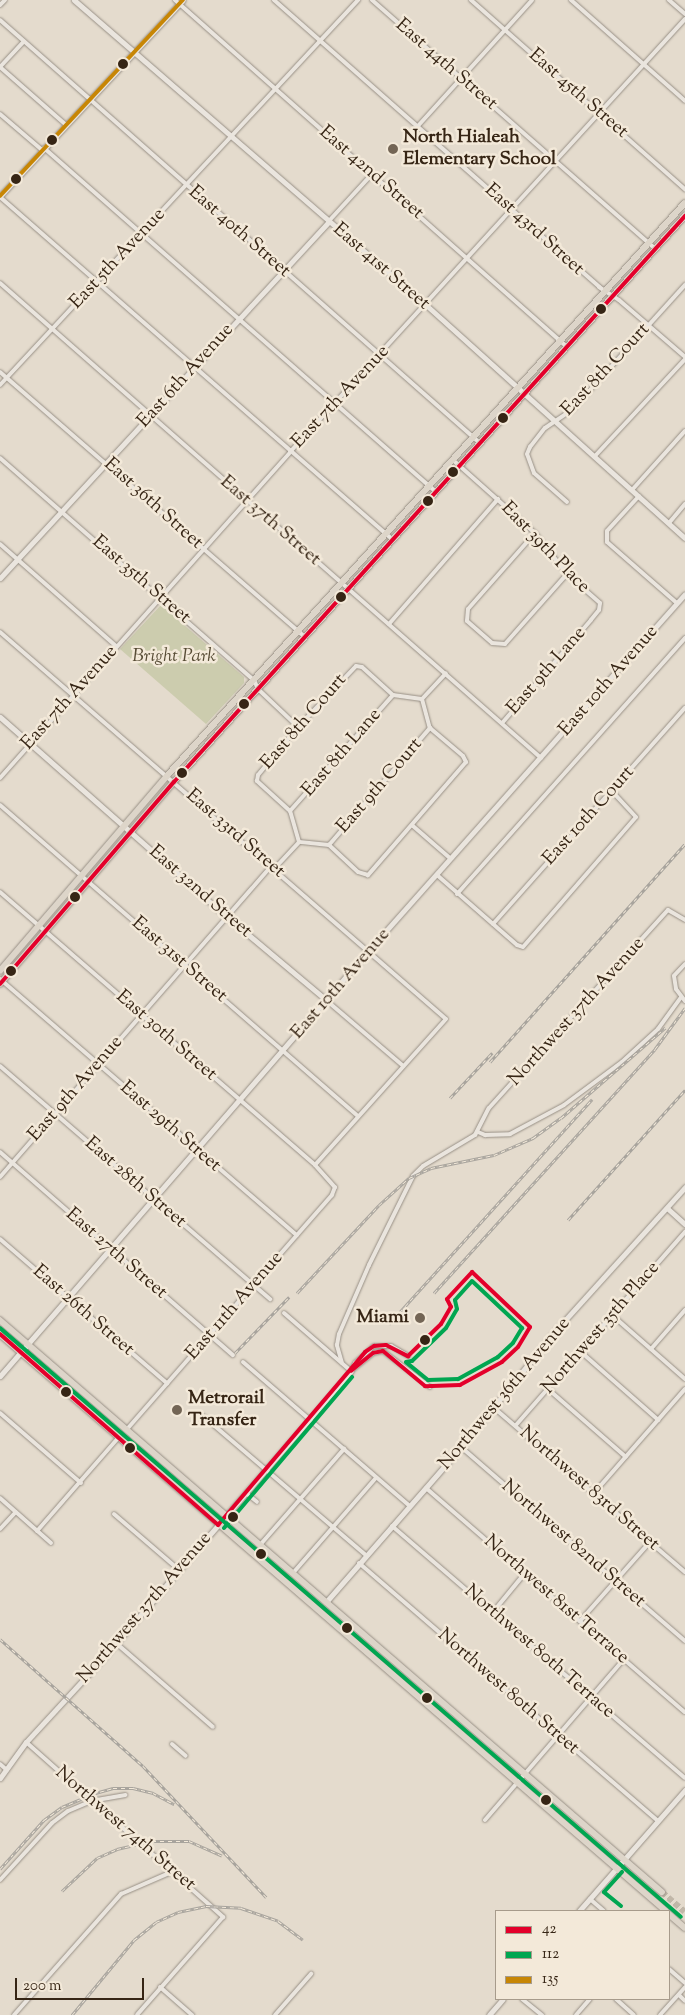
<!DOCTYPE html>
<html>
<head>
<meta charset="utf-8">
<style>
	body { margin:0 }
	#map { position:relative; width:685px; height:2015px; overflow:hidden; background:#e4dbcd; font-family:"Sorts Mill Goudy",serif }
	div>[style] { position:absolute }
	[style*='--x'] { left:calc(var(--x)*1px); top:calc(var(--y)*1px); width:calc(var(--w)*1px); rotate:calc(var(--a)*1deg) }
	.green>* { inset:0; background:#ccccae }
	.primary-tunnel>* { height:5.5px; margin-top:-2.75px; transform-origin:0; background:repeating-linear-gradient(90deg,#c1b7a8 0 5.5px,transparent 0 8.5px) }
	.roads { filter:drop-shadow(0 0 1px #989086) drop-shadow(0 0 1px #989086) }
	.street>* { height:4px; margin:-2px; padding:0 2px; transform-origin:2px; border-radius:2px; background:#eae5de }
	.secondary>* { height:5px; margin:-2.5px; padding:0 2.5px; transform-origin:2.5px; border-radius:2.5px; background:#eae5de }
	.primary>* { height:5.5px; margin:-2.75px; padding:0 2.75px; transform-origin:2.75px; border-radius:2.75px; background:#ddd5c9 }
	.rail>* { height:3px; margin-top:-1.5px; transform-origin:0; background:repeating-linear-gradient(90deg,#f3e9d9 0 4px,#a8a49d 0 8px); box-sizing:border-box; border-block:1px solid #a8a49d }
	.bus-1>* { height:4px; margin:-2px; padding:0 2px; transform-origin:2px; border-radius:2px; background:#e4002b }
	.bus-2>* { height:4px; margin:-2px; padding:0 2px; transform-origin:2px; border-radius:2px; background:#00a651 }
	.bus-3>* { height:4px; margin:-2px; padding:0 2px; transform-origin:2px; border-radius:2px; background:#c78605 }
	.dots>* { width:14px; height:14px; translate:-50% -50%; box-sizing:border-box; border:2px solid #f3e9d9; border-radius:50% }
	span { translate:-50% -50%; white-space:nowrap; text-align:center; line-height:1.15; -webkit-text-stroke:5px #f3e9d9; paint-order:stroke }
	.street-label { font-size:19px; color:#362515 }
	.poi-label { font-size:19px; color:#362515; font-weight:700 }
	.left { translate:0 -50%; text-align:left }
	.right { translate:-100% -50%; text-align:right }
	.park-label { font-size:19px; color:#574c35; font-style:italic }
	.legend { position:absolute; left:495px; top:1910px; width:175px; height:90px; box-sizing:border-box; background:#f3e9d9; border:1px solid #a79b8b; margin:0; padding:6px 9px; list-style:none; font-size:15px; color:#362515 }
	.legend li { display:flex; align-items:center; gap:10px; height:25px }
	.legend b { width:25px; border:1px solid #a79b8b }
	.scale { position:absolute; left:15px; top:1978px; width:129px; height:22px; box-sizing:border-box; border:2px solid #362515; border-top:0; padding-left:6px; font-size:15px; line-height:18px; white-space:nowrap; color:#362515; -webkit-text-stroke:4px #f3e9d9; paint-order:stroke }
</style>
</head>
<body>
<div id="map">
	<div class="green">
		<div style="clip-path:polygon(161px 605px,244px 677px,244px 683px,206px 724px,120px 649px)"></div>
	</div>
	<div class="primary-tunnel">
		<div style="--x:662;--y:1892;--w:30;--a:41"></div>
	</div>
	<div class="roads">
		<div class="street">
			<div style="--x:175;--y:0;--w:524;--a:41.52"></div>
			<div style="--x:274;--y:0;--w:434;--a:41.4"></div>
			<div style="--x:599;--y:287;--w:24;--a:33"></div>
			<div style="--x:619;--y:300;--w:87;--a:40.8"></div>
			<div style="--x:372;--y:0;--w:377;--a:41.3"></div>
			<div style="--x:471;--y:0;--w:286;--a:41.5"></div>
			<div style="--x:571;--y:0;--w:152;--a:41.5"></div>
			<div style="--x:669;--y:0;--w:21;--a:41"></div>
			<div style="--x:0;--y:5;--w:7;--a:-45"></div>
			<div style="--x:0;--y:20;--w:640;--a:41.39"></div>
			<div style="--x:0;--y:67;--w:88;--a:41.3"></div>
			<div style="--x:0;--y:67;--w:35;--a:-47"></div>
			<div style="--x:0;--y:114;--w:55;--a:40.6"></div>
			<div style="--x:417;--y:127;--w:171;--a:-47.8"></div>
			<div style="--x:44;--y:148;--w:522;--a:41.27"></div>
			<div style="--x:0;--y:197;--w:522;--a:41.11"></div>
			<div style="--x:328;--y:222;--w:65;--a:-47.5"></div>
			<div style="--x:0;--y:283;--w:720;--a:41.28"></div>
			<div style="--x:0;--y:372;--w:404;--a:41"></div>
			<div style="--x:0;--y:385;--w:526;--a:-47.08"></div>
			<div style="--x:595;--y:456;--w:132;--a:-47.1"></div>
			<div style="--x:0;--y:458;--w:337;--a:41.2"></div>
			<div style="--x:254;--y:680;--w:10;--a:66"></div>
			<div style="--x:258;--y:689;--w:55;--a:43.5"></div>
			<div style="--x:453;--y:460;--w:110;--a:41.7"></div>
			<div style="--x:535;--y:533;--w:52;--a:52"></div>
			<div style="--x:567;--y:574;--w:44;--a:41.3"></div>
			<div style="--x:600;--y:603;--w:7;--a:98"></div>
			<div style="--x:599;--y:610;--w:13;--a:129"></div>
			<div style="--x:591;--y:620;--w:136;--a:130.8"></div>
			<div style="--x:632;--y:490;--w:79;--a:-48.1"></div>
			<div style="--x:639;--y:496;--w:47;--a:132.4"></div>
			<div style="--x:607;--y:531;--w:11;--a:90"></div>
			<div style="--x:607;--y:542;--w:93;--a:41.1"></div>
			<div style="--x:567;--y:502;--w:44;--a:-138.7"></div>
			<div style="--x:534;--y:473;--w:20;--a:-110"></div>
			<div style="--x:527;--y:454;--w:8;--a:-67"></div>
			<div style="--x:530;--y:447;--w:24;--a:-52"></div>
			<div style="--x:545;--y:428;--w:32;--a:-34"></div>
			<div style="--x:572;--y:410;--w:169;--a:-47.9"></div>
			<div style="--x:669;--y:523;--w:25;--a:-50"></div>
			<div style="--x:535;--y:533;--w:101;--a:131.4"></div>
			<div style="--x:468;--y:609;--w:12;--a:95"></div>
			<div style="--x:467;--y:621;--w:33;--a:41"></div>
			<div style="--x:492;--y:643;--w:13;--a:4"></div>
			<div style="--x:505;--y:644;--w:94;--a:-48.5"></div>
			<div style="--x:0;--y:544;--w:154;--a:41.3"></div>
			<div style="--x:389;--y:624;--w:166;--a:-48.9"></div>
			<div style="--x:0;--y:632;--w:590;--a:40.95"></div>
			<div style="--x:446;--y:1019;--w:196;--a:131.9"></div>
			<div style="--x:356;--y:666;--w:6;--a:9"></div>
			<div style="--x:362;--y:667;--w:42;--a:42.1"></div>
			<div style="--x:393;--y:695;--w:29;--a:8"></div>
			<div style="--x:422;--y:699;--w:30;--a:75"></div>
			<div style="--x:430;--y:728;--w:43;--a:40.3"></div>
			<div style="--x:463;--y:756;--w:7;--a:63"></div>
			<div style="--x:466;--y:762;--w:150;--a:130.9"></div>
			<div style="--x:368;--y:875;--w:10;--a:-163"></div>
			<div style="--x:358;--y:872;--w:40;--a:-137"></div>
			<div style="--x:329;--y:845;--w:30;--a:-174"></div>
			<div style="--x:299;--y:842;--w:32;--a:-106"></div>
			<div style="--x:290;--y:811;--w:45;--a:-137.7"></div>
			<div style="--x:257;--y:781;--w:6;--a:-81"></div>
			<div style="--x:258;--y:775;--w:62;--a:-50.2"></div>
			<div style="--x:298;--y:727;--w:84;--a:-46.4"></div>
			<div style="--x:422;--y:699;--w:35;--a:-47"></div>
			<div style="--x:0;--y:778;--w:436;--a:-48.3"></div>
			<div style="--x:290;--y:452;--w:586;--a:-47.63"></div>
			<div style="--x:0;--y:805;--w:473;--a:41"></div>
			<div style="--x:290;--y:811;--w:155;--a:-48.4"></div>
			<div style="--x:413;--y:826;--w:50;--a:41"></div>
			<div style="--x:329;--y:845;--w:155;--a:-49.2"></div>
			<div style="--x:275;--y:868;--w:35;--a:-47"></div>
			<div style="--x:437;--y:875;--w:106;--a:41.2"></div>
			<div style="--x:517;--y:945;--w:6;--a:18"></div>
			<div style="--x:523;--y:947;--w:172;--a:-49"></div>
			<div style="--x:636;--y:817;--w:35;--a:-133"></div>
			<div style="--x:0;--y:892;--w:417;--a:40.9"></div>
			<div style="--x:315;--y:1165;--w:30;--a:48"></div>
			<div style="--x:335;--y:1187;--w:9;--a:111"></div>
			<div style="--x:332;--y:1195;--w:311;--a:131.2"></div>
			<div style="--x:457;--y:894;--w:343;--a:-48.3"></div>
			<div style="--x:493;--y:924;--w:289;--a:-48.4"></div>
			<div style="--x:685;--y:964;--w:16;--a:133"></div>
			<div style="--x:674;--y:976;--w:13;--a:81"></div>
			<div style="--x:676;--y:989;--w:15;--a:53"></div>
			<div style="--x:0;--y:979;--w:392;--a:40.8"></div>
			<div style="--x:326;--y:1000;--w:100;--a:40.5"></div>
			<div style="--x:0;--y:1066;--w:357;--a:40.8"></div>
			<div style="--x:478;--y:1132;--w:8;--a:23"></div>
			<div style="--x:485;--y:1135;--w:25;--a:-2"></div>
			<div style="--x:510;--y:1134;--w:61;--a:-28.2"></div>
			<div style="--x:564;--y:1105;--w:72;--a:-36.6"></div>
			<div style="--x:622;--y:1062;--w:49;--a:-42.5"></div>
			<div style="--x:658;--y:1029;--w:39;--a:-54"></div>
			<div style="--x:0;--y:1152;--w:309;--a:41.1"></div>
			<div style="--x:0;--y:1177;--w:413;--a:-48.9"></div>
			<div style="--x:0;--y:1239;--w:221;--a:40.8"></div>
			<div style="--x:284;--y:1313;--w:89;--a:40.9"></div>
			<div style="--x:612;--y:1315;--w:97;--a:41.2"></div>
			<div style="--x:651;--y:1349;--w:52;--a:-48.9"></div>
			<div style="--x:581;--y:1352;--w:103;--a:41.4"></div>
			<div style="--x:243;--y:1362;--w:221;--a:40.8"></div>
			<div style="--x:342;--y:1363;--w:19;--a:-106"></div>
			<div style="--x:337;--y:1345;--w:11;--a:-80"></div>
			<div style="--x:339;--y:1334;--w:75;--a:-66.5"></div>
			<div style="--x:369;--y:1265;--w:99;--a:-63.7"></div>
			<div style="--x:413;--y:1176;--w:14;--a:-45"></div>
			<div style="--x:423;--y:1166;--w:61;--a:-30.8"></div>
			<div style="--x:475;--y:1135;--w:30;--a:-63"></div>
			<div style="--x:489;--y:1108;--w:267;--a:-47.9"></div>
			<div style="--x:668;--y:910;--w:20;--a:30"></div>
			<div style="--x:351;--y:1371;--w:28;--a:-39"></div>
			<div style="--x:373;--y:1353;--w:10;--a:-11"></div>
			<div style="--x:383;--y:1351;--w:59;--a:37.5"></div>
			<div style="--x:351;--y:1371;--w:9;--a:-63"></div>
			<div style="--x:355;--y:1363;--w:25;--a:-42"></div>
			<div style="--x:374;--y:1346;--w:17;--a:0"></div>
			<div style="--x:391;--y:1346;--w:20;--a:30"></div>
			<div style="--x:548;--y:1389;--w:103;--a:41.1"></div>
			<div style="--x:493;--y:1407;--w:253;--a:40.7"></div>
			<div style="--x:0;--y:1413;--w:107;--a:40.8"></div>
			<div style="--x:203;--y:1416;--w:214;--a:40.5"></div>
			<div style="--x:516;--y:1425;--w:257;--a:-48.8"></div>
			<div style="--x:461;--y:1447;--w:296;--a:40.9"></div>
			<div style="--x:426;--y:1488;--w:342;--a:40.9"></div>
			<div style="--x:246;--y:1493;--w:14;--a:39"></div>
			<div style="--x:594;--y:1493;--w:138;--a:-48.8"></div>
			<div style="--x:0;--y:1498;--w:68;--a:41.4"></div>
			<div style="--x:114;--y:1514;--w:86;--a:40.7"></div>
			<div style="--x:392;--y:1526;--w:386;--a:40.7"></div>
			<div style="--x:0;--y:1529;--w:23;--a:-47"></div>
			<div style="--x:37;--y:1531;--w:125;--a:-48.9"></div>
			<div style="--x:260;--y:1545;--w:128;--a:-48.8"></div>
			<div style="--x:359;--y:1563;--w:395;--a:40.8"></div>
			<div style="--x:293;--y:1573;--w:126;--a:-48.9"></div>
			<div style="--x:493;--y:1612;--w:50;--a:-50.6"></div>
			<div style="--x:580;--y:1621;--w:106;--a:-48.5"></div>
			<div style="--x:116;--y:1643;--w:128;--a:40.9"></div>
			<div style="--x:26;--y:1742;--w:264;--a:41.6"></div>
			<div style="--x:223;--y:1917;--w:130;--a:131.3"></div>
			<div style="--x:172;--y:1744;--w:18;--a:41"></div>
			<div style="--x:0;--y:1764;--w:9;--a:41"></div>
			<div style="--x:485;--y:1820;--w:213;--a:-49.2"></div>
			<div style="--x:0;--y:1880;--w:77;--a:-47.6"></div>
			<div style="--x:52;--y:1823;--w:20;--a:-37"></div>
			<div style="--x:68;--y:1811;--w:25;--a:-23"></div>
			<div style="--x:91;--y:1801;--w:35;--a:-10"></div>
			<div style="--x:590;--y:1899;--w:18;--a:41"></div>
			<div style="--x:669;--y:1969;--w:21;--a:41"></div>
			<div style="--x:160;--y:1987;--w:43;--a:41.2"></div>
			<div style="--x:679;--y:1995;--w:8;--a:45"></div>
			<div style="--x:522;--y:1999;--w:26;--a:39"></div>
			<div style="--x:616;--y:1999;--w:24;--a:42"></div>
			<div style="--x:14;--y:2015;--w:162;--a:-48.5"></div>
			<div style="--x:121;--y:1894;--w:58;--a:-23.5"></div>
			<div style="--x:275;--y:2015;--w:55;--a:-48.7"></div>
			<div style="--x:576;--y:2015;--w:21;--a:-49"></div>
			<div style="--x:660;--y:2015;--w:38;--a:-48"></div>
		</div>
		<div class="secondary">
			<div style="--x:74;--y:0;--w:466;--a:40.9"></div>
			<div style="--x:426;--y:305;--w:348;--a:42"></div>
			<div style="--x:0;--y:196;--w:268;--a:-47"></div>
			<div style="--x:0;--y:578;--w:484;--a:-47.3"></div>
			<div style="--x:0;--y:717;--w:301;--a:41.4"></div>
			<div style="--x:226;--y:916;--w:131;--a:40"></div>
			<div style="--x:667;--y:1208;--w:24;--a:42"></div>
			<div style="--x:0;--y:1376;--w:562;--a:-49.11"></div>
			<div style="--x:368;--y:951;--w:477;--a:-48.4"></div>
			<div style="--x:326;--y:1602;--w:206;--a:-48.9"></div>
			<div style="--x:461;--y:1447;--w:151;--a:-50.9"></div>
			<div style="--x:556;--y:1330;--w:193;--a:-47.9"></div>
			<div style="--x:0;--y:1778;--w:44;--a:-54.2"></div>
			<div style="--x:26;--y:1742;--w:117;--a:-47.4"></div>
			<div style="--x:105;--y:1656;--w:376;--a:-49.2"></div>
			<div style="--x:579;--y:1911;--w:161;--a:-48.8"></div>
			<div style="--x:489;--y:2015;--w:21;--a:-49"></div>
		</div>
		<div class="primary">
			<div style="--x:0;--y:971;--w:257;--a:-49.4"></div>
			<div style="--x:167;--y:776;--w:772;--a:-47.89"></div>
			<div style="--x:0;--y:984;--w:267;--a:-49.3"></div>
			<div style="--x:174;--y:782;--w:763;--a:-47.92"></div>
			<div style="--x:0;--y:1320;--w:875;--a:40.83"></div>
			<div style="--x:0;--y:1334;--w:881;--a:40.9"></div>
			<div style="--x:669;--y:1914;--w:21;--a:41"></div>
		</div>
	</div>
	<div class="rail">
		<div style="--x:490;--y:1062;--w:292;--a:-48.2"></div>
		<div style="--x:450;--y:1098;--w:62;--a:-47"></div>
		<div style="--x:568;--y:1220;--w:175;--a:-48"></div>
		<div style="--x:297;--y:1293;--w:120;--a:-47"></div>
		<div style="--x:379;--y:1205;--w:40;--a:-42"></div>
		<div style="--x:409;--y:1178;--w:24;--a:-24"></div>
		<div style="--x:431;--y:1168;--w:64;--a:-11.7"></div>
		<div style="--x:494;--y:1155;--w:43;--a:-23.6"></div>
		<div style="--x:533;--y:1138;--w:34;--a:-36"></div>
		<div style="--x:561;--y:1118;--w:138;--a:-40.9"></div>
		<div style="--x:434;--y:1293;--w:329;--a:-47.8"></div>
		<div style="--x:655;--y:1049;--w:51;--a:-53.8"></div>
		<div style="--x:389;--y:1324;--w:303;--a:-47.9"></div>
		<div style="--x:235;--y:1353;--w:78;--a:-46"></div>
		<div style="--x:0;--y:1639;--w:191;--a:41.6"></div>
		<div style="--x:143;--y:1766;--w:180;--a:46.8"></div>
		<div style="--x:0;--y:1869;--w:66;--a:-48.1"></div>
		<div style="--x:44;--y:1820;--w:22;--a:-36"></div>
		<div style="--x:62;--y:1807;--w:33;--a:-23"></div>
		<div style="--x:92;--y:1794;--w:22;--a:-16"></div>
		<div style="--x:113;--y:1788;--w:20;--a:0"></div>
		<div style="--x:133;--y:1788;--w:21;--a:14"></div>
		<div style="--x:153;--y:1793;--w:24;--a:28"></div>
		<div style="--x:62;--y:1891;--w:48;--a:-43.3"></div>
		<div style="--x:97;--y:1858;--w:22;--a:-24"></div>
		<div style="--x:117;--y:1849;--w:36;--a:-13"></div>
		<div style="--x:152;--y:1841;--w:37;--a:0"></div>
		<div style="--x:189;--y:1841;--w:36;--a:24"></div>
		<div style="--x:72;--y:2015;--w:97;--a:-50.4"></div>
		<div style="--x:134;--y:1940;--w:28;--a:-39"></div>
		<div style="--x:156;--y:1922;--w:24;--a:-24"></div>
		<div style="--x:178;--y:1912;--w:29;--a:-12"></div>
		<div style="--x:206;--y:1906;--w:35;--a:3"></div>
		<div style="--x:241;--y:1908;--w:39;--a:19"></div>
		<div style="--x:278;--y:1921;--w:31;--a:37"></div>
	</div>
	<div class="bus-1">
		<div style="--x:0;--y:984;--w:267;--a:-49.3"></div>
		<div style="--x:174;--y:782;--w:763;--a:-47.92"></div>
		<div style="--x:0;--y:1334;--w:290;--a:41.2"></div>
		<div style="--x:218;--y:1525;--w:227;--a:-49.6"></div>
		<div style="--x:365;--y:1352;--w:11;--a:-34"></div>
		<div style="--x:374;--y:1346;--w:12;--a:-5"></div>
		<div style="--x:386;--y:1345;--w:25;--a:27"></div>
		<div style="--x:408;--y:1356;--w:46;--a:-44.1"></div>
		<div style="--x:441;--y:1324;--w:20;--a:-60"></div>
		<div style="--x:451;--y:1307;--w:9;--a:-117"></div>
		<div style="--x:447;--y:1299;--w:37;--a:-47"></div>
		<div style="--x:472;--y:1272;--w:80;--a:43.5"></div>
		<div style="--x:530;--y:1327;--w:23;--a:121"></div>
		<div style="--x:518;--y:1347;--w:22;--a:137"></div>
		<div style="--x:502;--y:1362;--w:48;--a:151.3"></div>
		<div style="--x:460;--y:1385;--w:35;--a:178"></div>
		<div style="--x:425;--y:1386;--w:55;--a:-140.2"></div>
		<div style="--x:383;--y:1351;--w:10;--a:169"></div>
		<div style="--x:373;--y:1353;--w:28;--a:141"></div>
	</div>
	<div class="bus-2">
		<div style="--x:472;--y:1281;--w:69;--a:43.2"></div>
		<div style="--x:522;--y:1328;--w:17;--a:121"></div>
		<div style="--x:513;--y:1343;--w:21;--a:137"></div>
		<div style="--x:498;--y:1357;--w:46;--a:151.2"></div>
		<div style="--x:458;--y:1379;--w:30;--a:178"></div>
		<div style="--x:428;--y:1380;--w:28;--a:-141"></div>
		<div style="--x:406;--y:1362;--w:6;--a:-9"></div>
		<div style="--x:412;--y:1361;--w:47;--a:-44.1"></div>
		<div style="--x:446;--y:1328;--w:22;--a:-60"></div>
		<div style="--x:457;--y:1309;--w:9;--a:-103"></div>
		<div style="--x:455;--y:1300;--w:25;--a:-48"></div>
		<div style="--x:0;--y:1328;--w:900;--a:40.86"></div>
		<div style="--x:224;--y:1528;--w:198;--a:-49.7"></div>
		<div style="--x:621;--y:1906;--w:22;--a:-141"></div>
		<div style="--x:604;--y:1892;--w:27;--a:-48"></div>
	</div>
	<div class="bus-3">
		<div style="--x:0;--y:196;--w:268;--a:-47"></div>
	</div>
	<div class="dots">
		<div style="left:123px;top:64px;background:#362515"></div>
		<div style="left:52px;top:140px;background:#362515"></div>
		<div style="left:393px;top:149px;background:#736555"></div>
		<div style="left:16px;top:179px;background:#362515"></div>
		<div style="left:601px;top:309px;background:#362515"></div>
		<div style="left:503px;top:418px;background:#362515"></div>
		<div style="left:453px;top:472px;background:#362515"></div>
		<div style="left:428px;top:501px;background:#362515"></div>
		<div style="left:341px;top:597px;background:#362515"></div>
		<div style="left:244px;top:704px;background:#362515"></div>
		<div style="left:182px;top:773px;background:#362515"></div>
		<div style="left:75px;top:897px;background:#362515"></div>
		<div style="left:11px;top:971px;background:#362515"></div>
		<div style="left:420px;top:1318px;background:#736555"></div>
		<div style="left:425px;top:1340px;background:#362515"></div>
		<div style="left:66px;top:1392px;background:#362515"></div>
		<div style="left:177px;top:1410px;background:#736555"></div>
		<div style="left:130px;top:1448px;background:#362515"></div>
		<div style="left:233px;top:1517px;background:#362515"></div>
		<div style="left:261px;top:1554px;background:#362515"></div>
		<div style="left:347px;top:1628px;background:#362515"></div>
		<div style="left:427px;top:1698px;background:#362515"></div>
		<div style="left:546px;top:1800px;background:#362515"></div>
	</div>
	<div class="street-label">
		<span style="left:446px;top:65px;rotate:41deg">East 44th Street</span>
		<span style="left:578px;top:94px;rotate:41deg">East 45th Street</span>
		<span style="left:371px;top:173px;rotate:41deg">East 42nd Street</span>
		<span style="left:534px;top:230px;rotate:42deg">East 43rd Street</span>
		<span style="left:239px;top:232px;rotate:41deg">East 40th Street</span>
		<span style="left:118px;top:259px;rotate:-47deg">East 5th Avenue</span>
		<span style="left:381px;top:267px;rotate:41deg">East 41st Street</span>
		<span style="left:606px;top:370px;rotate:-47deg">East 8th Court</span>
		<span style="left:186px;top:376px;rotate:-48deg">East 6th Avenue</span>
		<span style="left:341px;top:397px;rotate:-47deg">East 7th Avenue</span>
		<span style="left:153px;top:504px;rotate:42deg">East 36th Street</span>
		<span style="left:270px;top:521px;rotate:41deg">East 37th Street</span>
		<span style="left:545px;top:548px;rotate:46deg">East 39th Place</span>
		<span style="left:141px;top:580px;rotate:41deg">East 35th Street</span>
		<span style="left:547px;top:671px;rotate:-49deg">East 9th Lane</span>
		<span style="left:609px;top:681px;rotate:-49deg">East 10th Avenue</span>
		<span style="left:70px;top:698px;rotate:-48deg">East 7th Avenue</span>
		<span style="left:304px;top:722px;rotate:-49deg">East 8th Court</span>
		<span style="left:342px;top:753px;rotate:-49deg">East 8th Lane</span>
		<span style="left:380px;top:786px;rotate:-49deg">East 9th Court</span>
		<span style="left:589px;top:816px;rotate:-48deg">East 10th Court</span>
		<span style="left:235px;top:834px;rotate:41deg">East 33rd Street</span>
		<span style="left:200px;top:892px;rotate:41deg">East 32nd Street</span>
		<span style="left:179px;top:960px;rotate:41deg">East 31st Street</span>
		<span style="left:341px;top:984px;rotate:-49deg">East 10th Avenue</span>
		<span style="left:577px;top:1012px;rotate:-48deg">Northwest 37th Avenue</span>
		<span style="left:166px;top:1036px;rotate:41deg">East 30th Street</span>
		<span style="left:76px;top:1089px;rotate:-49deg">East 9th Avenue</span>
		<span style="left:170px;top:1127px;rotate:41deg">East 29th Street</span>
		<span style="left:135px;top:1183px;rotate:41deg">East 28th Street</span>
		<span style="left:116px;top:1254px;rotate:41deg">East 27th Street</span>
		<span style="left:235px;top:1306px;rotate:-49deg">East 11th Avenue</span>
		<span style="left:83px;top:1311px;rotate:41deg">East 26th Street</span>
		<span style="left:601px;top:1328px;rotate:-49deg">Northwest 35th Place</span>
		<span style="left:505px;top:1394px;rotate:-50deg">Northwest 36th Avenue</span>
		<span style="left:589px;top:1489px;rotate:41deg">Northwest 83rd Street</span>
		<span style="left:573px;top:1544px;rotate:41deg">Northwest 82nd Street</span>
		<span style="left:556px;top:1600px;rotate:41deg">Northwest 81st Terrace</span>
		<span style="left:145px;top:1608px;rotate:-49deg">Northwest 37th Avenue</span>
		<span style="left:539px;top:1652px;rotate:41deg">Northwest 80th Terrace</span>
		<span style="left:508px;top:1692px;rotate:41deg">Northwest 80th Street</span>
		<span style="left:125px;top:1829px;rotate:41deg">Northwest 74th Street</span>
	</div>
	<div class="poi-label">
		<span class="left" style="left:403px;top:149px">North Hialeah<br>Elementary School</span>
		<span class="right" style="left:409px;top:1318px">Miami</span>
		<span class="left" style="left:188px;top:1410px">Metrorail<br>Transfer</span>
	</div>
	<div class="park-label">
		<span style="left:174px;top:657px">Bright Park</span>
	</div>
	<ul class="legend">
	<li><b style="height:6px;background:#e4002b"></b>42</li>
	<li><b style="height:6px;background:#00a651"></b>112</li>
	<li><b style="height:6px;background:#c78605"></b>135</li>
	</ul>
	<div class="scale">200 m</div>
</div>
</body>
</html>
